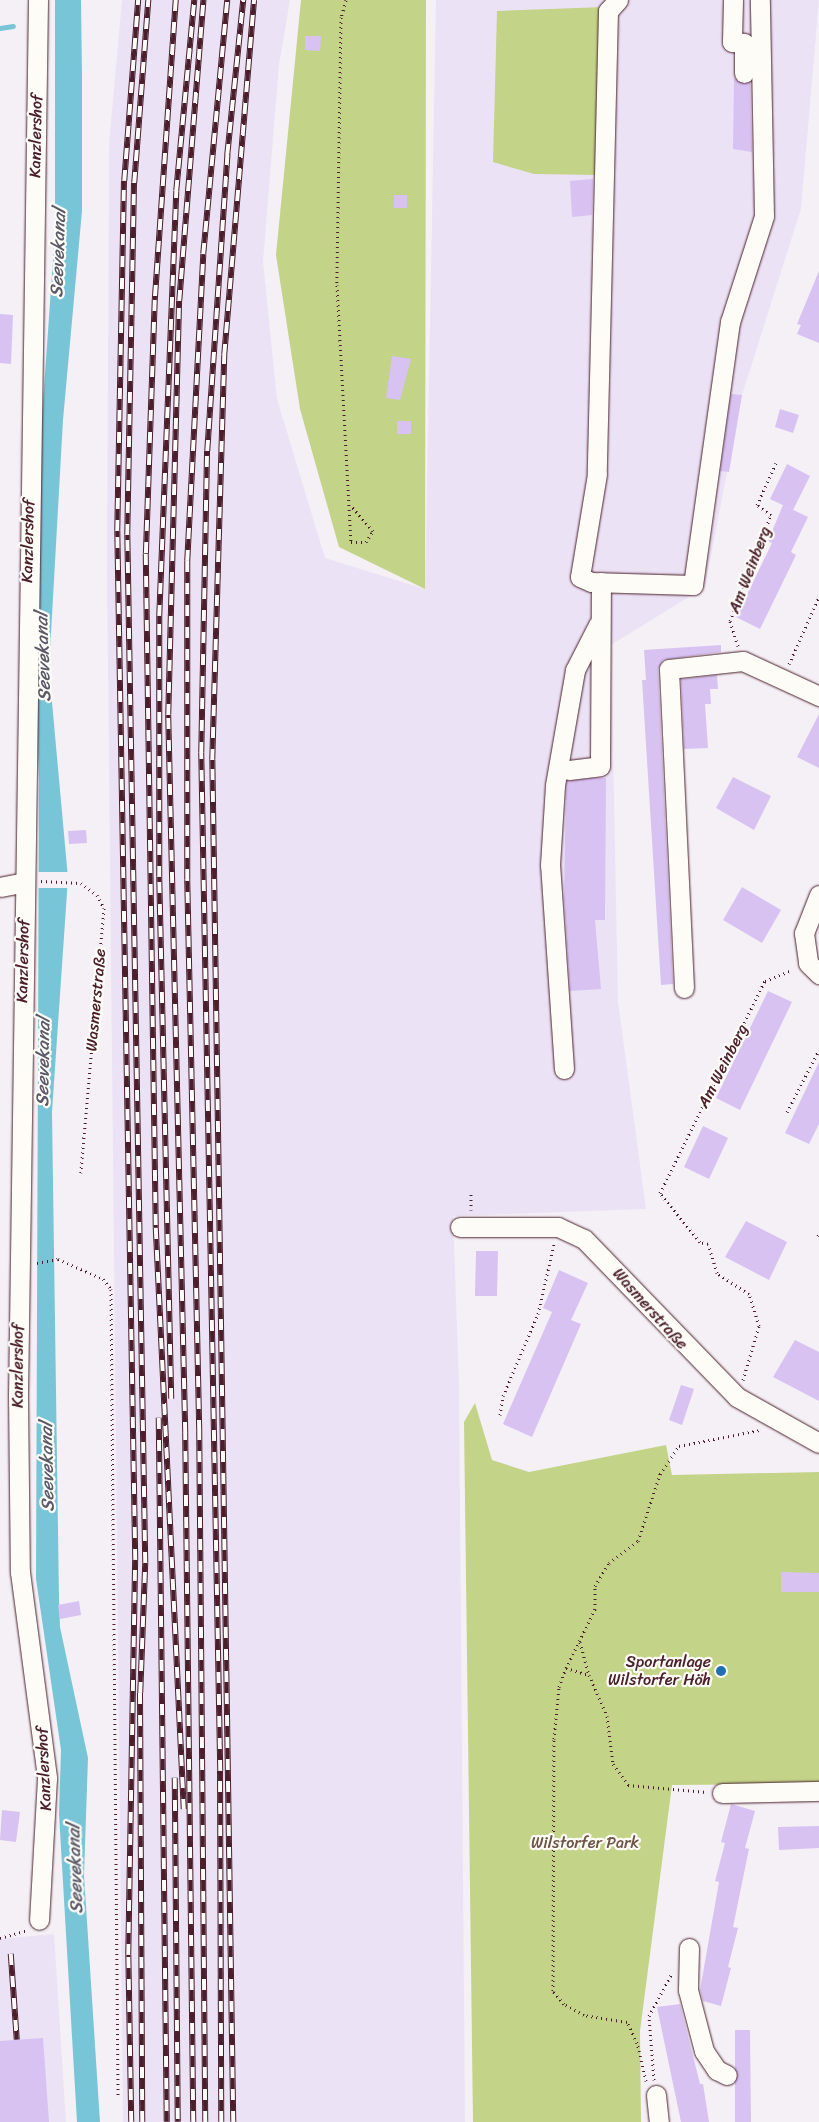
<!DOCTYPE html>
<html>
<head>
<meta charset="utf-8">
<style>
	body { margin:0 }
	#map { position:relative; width:819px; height:2122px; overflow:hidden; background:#f5f0f6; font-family:Sriracha,sans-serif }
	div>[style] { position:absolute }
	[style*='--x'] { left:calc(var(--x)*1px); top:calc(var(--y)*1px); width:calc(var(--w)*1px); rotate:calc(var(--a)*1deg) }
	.built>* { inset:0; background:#ece2f5 }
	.green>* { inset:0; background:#c3d388 }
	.water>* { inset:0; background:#79c5d8 }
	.pier>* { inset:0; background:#f5f0f6 }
	.stream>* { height:5px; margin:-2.5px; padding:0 2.5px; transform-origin:2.5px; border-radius:2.5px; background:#79c5d8 }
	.building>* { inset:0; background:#d7c2f2 }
	.path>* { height:3px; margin-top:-1.5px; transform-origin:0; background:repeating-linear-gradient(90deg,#4a1f2b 0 1px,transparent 0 5px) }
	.roads { filter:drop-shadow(0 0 1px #4a1f2b) drop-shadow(0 0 1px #4a1f2b) }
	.minor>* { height:19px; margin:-9.5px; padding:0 9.5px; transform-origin:9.5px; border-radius:9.5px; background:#fdfcf7 }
	.rail>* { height:5.5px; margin-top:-2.75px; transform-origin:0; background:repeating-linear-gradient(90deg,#fdfcf7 0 11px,#4a1f2b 0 22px); box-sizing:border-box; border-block:1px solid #4a1f2b }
	.dots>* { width:14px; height:14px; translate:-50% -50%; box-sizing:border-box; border:2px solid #fdfcf7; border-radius:50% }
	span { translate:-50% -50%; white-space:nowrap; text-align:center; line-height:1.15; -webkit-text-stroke:4.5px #fdfcf7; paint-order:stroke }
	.street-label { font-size:16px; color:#4a1f2b }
	.poi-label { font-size:16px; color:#4a1f2b }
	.right { translate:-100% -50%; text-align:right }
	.park-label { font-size:16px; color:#6e5547 }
	.water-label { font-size:18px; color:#5a5968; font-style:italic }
</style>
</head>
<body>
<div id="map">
	<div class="built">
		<div style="clip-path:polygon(122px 0,290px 0,279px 65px,263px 262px,277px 399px,325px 558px,425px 589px,436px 0,819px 0,801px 209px,742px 395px,705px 587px,611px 645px,618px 1001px,646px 1209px,453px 1216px,459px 1381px,465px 2122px,123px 2122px,107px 575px,109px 144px)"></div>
		<div style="clip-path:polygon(54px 1934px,66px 2122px,0 2122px,0 1939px)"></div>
	</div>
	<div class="green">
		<div style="clip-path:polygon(301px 0,426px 0,425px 589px,339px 547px,300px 409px,276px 255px)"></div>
		<div style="clip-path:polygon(605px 7px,599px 175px,534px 174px,493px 162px,497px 11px)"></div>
		<div style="clip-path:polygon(475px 1403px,492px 1460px,529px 1472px,666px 1445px,672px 1475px,819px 1472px,819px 1784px,672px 1785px,640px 2031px,641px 2122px,473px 2122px,464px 1422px)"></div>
	</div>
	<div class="water">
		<div style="clip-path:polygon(55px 0,81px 0,82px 75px,82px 211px,63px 420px,49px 669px,68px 878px,52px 1112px,59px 1599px,60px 1627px,88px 1758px,84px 1875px,100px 2122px,77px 2122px,59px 1814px,61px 1750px,36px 1579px,39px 779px,31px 574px,55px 231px)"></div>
	</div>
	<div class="pier">
		<div style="clip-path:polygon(36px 872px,70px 872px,70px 888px,36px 888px)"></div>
	</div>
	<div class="stream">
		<div style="--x:0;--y:28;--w:13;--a:-9"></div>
	</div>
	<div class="building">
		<div style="clip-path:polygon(305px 36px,321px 36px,320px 51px,305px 50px)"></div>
		<div style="clip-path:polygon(734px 78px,744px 84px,750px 82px,752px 152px,733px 149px)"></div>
		<div style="clip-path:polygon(593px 179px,592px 215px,572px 217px,570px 181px)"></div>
		<div style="clip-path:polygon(394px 195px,407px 195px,407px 208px,394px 208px)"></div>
		<div style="clip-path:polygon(819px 271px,819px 343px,797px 334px,801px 325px,797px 324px)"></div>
		<div style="clip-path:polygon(0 314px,13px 315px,11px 364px,0 363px)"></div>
		<div style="clip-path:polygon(392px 356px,411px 359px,400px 400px,386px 398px)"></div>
		<div style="clip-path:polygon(731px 394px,742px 395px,729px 472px,720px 471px)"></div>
		<div style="clip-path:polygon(780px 409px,799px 415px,793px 433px,775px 427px)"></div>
		<div style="clip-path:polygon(397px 421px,411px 421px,411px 434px,397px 434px)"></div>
		<div style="clip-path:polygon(787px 464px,810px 476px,793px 510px,770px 499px)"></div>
		<div style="clip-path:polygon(783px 505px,808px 517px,791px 552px,796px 555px,760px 629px,736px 617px,772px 543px,768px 541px)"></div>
		<div style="clip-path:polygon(721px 645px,721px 652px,663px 660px,658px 669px,673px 984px,661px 985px,642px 680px,646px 680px,644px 650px)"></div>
		<div style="clip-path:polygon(717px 675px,718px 689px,710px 689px,711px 704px,705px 704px,708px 748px,684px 749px,681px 679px)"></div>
		<div style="clip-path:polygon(819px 714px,819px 768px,797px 757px)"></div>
		<div style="clip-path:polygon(733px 777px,771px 796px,754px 830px,716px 808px)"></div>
		<div style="clip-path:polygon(593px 778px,606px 778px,605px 920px,595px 920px,601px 989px,570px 991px,564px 898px,566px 786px,567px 781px)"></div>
		<div style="clip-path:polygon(86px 830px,87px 843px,69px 844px,68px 831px)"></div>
		<div style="clip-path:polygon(742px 887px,781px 910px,762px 943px,723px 920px)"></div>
		<div style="clip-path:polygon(768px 991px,792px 1002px,740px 1110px,716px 1098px)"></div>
		<div style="clip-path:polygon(819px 1062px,819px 1124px,809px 1144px,785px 1133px)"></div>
		<div style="clip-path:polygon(703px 1126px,728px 1138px,709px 1179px,684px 1167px)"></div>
		<div style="clip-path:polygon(746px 1221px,787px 1242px,769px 1280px,725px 1257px)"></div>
		<div style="clip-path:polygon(476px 1251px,498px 1251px,497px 1296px,475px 1296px)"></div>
		<div style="clip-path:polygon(559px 1270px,588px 1283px,571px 1320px,581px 1324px,532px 1437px,503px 1424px,552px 1312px,543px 1308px)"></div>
		<div style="clip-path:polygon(795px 1340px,819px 1352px,819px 1401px,773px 1377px)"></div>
		<div style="clip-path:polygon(681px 1385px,694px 1389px,682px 1425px,669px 1420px)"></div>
		<div style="clip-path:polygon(781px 1572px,819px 1573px,819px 1592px,781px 1592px)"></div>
		<div style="clip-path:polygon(79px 1601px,81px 1615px,60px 1619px,58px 1605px)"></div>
		<div style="clip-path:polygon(731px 1804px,755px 1811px,745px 1848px,749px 1849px,733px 1927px,738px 1928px,728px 1967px,731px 1968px,721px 2006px,703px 2001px,700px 1990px,719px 1882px,715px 1881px,725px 1843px,721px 1842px)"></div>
		<div style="clip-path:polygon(2px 1810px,20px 1812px,16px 1842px,0 1840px)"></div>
		<div style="clip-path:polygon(819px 1826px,819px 1848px,779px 1850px,778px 1827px)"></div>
		<div style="clip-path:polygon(680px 2004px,700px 2084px,703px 2084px,709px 2122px,681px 2122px,657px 2007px)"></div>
		<div style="clip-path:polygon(735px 2030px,750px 2030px,751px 2122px,735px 2122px)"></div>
		<div style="clip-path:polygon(43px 2038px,49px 2122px,0 2122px,0 2041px)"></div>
	</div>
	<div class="path">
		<div style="--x:346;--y:0;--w:18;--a:106"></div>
		<div style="--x:341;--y:17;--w:268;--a:90.9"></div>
		<div style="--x:337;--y:285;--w:257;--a:86.9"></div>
		<div style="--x:351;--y:542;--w:15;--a:0"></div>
		<div style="--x:366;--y:542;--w:13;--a:-58"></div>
		<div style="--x:373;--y:531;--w:32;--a:-131"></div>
		<div style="--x:738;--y:646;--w:26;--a:-108"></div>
		<div style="--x:730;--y:621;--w:114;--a:-68.9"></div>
		<div style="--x:771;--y:515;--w:17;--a:-144"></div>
		<div style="--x:757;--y:505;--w:46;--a:-65.7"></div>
		<div style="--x:789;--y:664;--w:73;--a:-65.9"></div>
		<div style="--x:41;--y:881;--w:40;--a:2.9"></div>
		<div style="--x:81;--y:883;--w:20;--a:37"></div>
		<div style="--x:97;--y:895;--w:15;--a:62"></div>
		<div style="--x:104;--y:908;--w:266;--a:95"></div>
		<div style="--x:787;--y:1112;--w:70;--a:-62.7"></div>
		<div style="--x:471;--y:1194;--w:16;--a:90"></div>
		<div style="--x:818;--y:1236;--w:2;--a:-63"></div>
		<div style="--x:37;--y:1263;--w:21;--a:-11"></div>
		<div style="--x:58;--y:1259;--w:49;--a:24"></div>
		<div style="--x:103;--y:1279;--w:13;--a:51"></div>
		<div style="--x:111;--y:1289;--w:806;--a:89.5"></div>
		<div style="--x:743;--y:1380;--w:56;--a:-73.5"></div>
		<div style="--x:759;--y:1326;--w:34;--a:-107"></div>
		<div style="--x:749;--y:1294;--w:38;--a:-147"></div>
		<div style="--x:717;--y:1273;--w:30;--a:-107"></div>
		<div style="--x:708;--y:1244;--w:8;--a:-166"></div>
		<div style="--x:700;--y:1242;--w:63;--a:-129.2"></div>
		<div style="--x:660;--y:1193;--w:237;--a:-63.7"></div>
		<div style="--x:765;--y:981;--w:29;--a:-22"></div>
		<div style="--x:500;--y:1415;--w:19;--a:-81"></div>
		<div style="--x:503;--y:1396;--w:89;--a:-66.9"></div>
		<div style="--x:538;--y:1314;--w:72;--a:-77.1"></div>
		<div style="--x:580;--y:1642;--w:34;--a:75"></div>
		<div style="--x:566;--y:1668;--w:66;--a:-63.8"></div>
		<div style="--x:595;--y:1609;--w:23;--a:-90"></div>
		<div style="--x:595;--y:1586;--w:27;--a:-59"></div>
		<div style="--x:609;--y:1563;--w:36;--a:-37"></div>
		<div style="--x:638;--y:1541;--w:71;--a:-71.8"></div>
		<div style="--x:660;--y:1474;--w:34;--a:-56"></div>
		<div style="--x:679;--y:1446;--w:83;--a:-11.2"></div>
		<div style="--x:0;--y:1938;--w:29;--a:-16"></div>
		<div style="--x:654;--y:2080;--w:64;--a:-94.5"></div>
		<div style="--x:649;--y:2016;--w:47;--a:-61.8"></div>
		<div style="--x:646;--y:2081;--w:39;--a:-103"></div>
		<div style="--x:637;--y:2043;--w:23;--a:-115"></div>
		<div style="--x:627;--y:2022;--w:44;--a:-170.8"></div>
		<div style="--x:584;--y:2015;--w:23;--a:-151"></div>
		<div style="--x:564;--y:2004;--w:17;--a:-130"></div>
		<div style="--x:553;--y:1991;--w:252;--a:-89.8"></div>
		<div style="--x:554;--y:1739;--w:52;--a:-84.5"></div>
		<div style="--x:559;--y:1687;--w:20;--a:-70"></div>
		<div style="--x:566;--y:1668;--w:24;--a:17"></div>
		<div style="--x:589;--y:1675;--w:45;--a:66.3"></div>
		<div style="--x:607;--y:1716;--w:48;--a:82.9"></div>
		<div style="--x:613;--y:1764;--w:26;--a:54"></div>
		<div style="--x:628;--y:1785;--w:79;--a:5.1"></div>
	</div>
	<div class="roads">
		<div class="minor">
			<div style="--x:38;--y:0;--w:1394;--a:90.82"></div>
			<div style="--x:18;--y:1394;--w:178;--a:89.4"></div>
			<div style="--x:20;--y:1572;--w:208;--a:82.5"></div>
			<div style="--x:47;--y:1778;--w:142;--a:93.2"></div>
			<div style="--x:618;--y:0;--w:15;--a:132"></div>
			<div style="--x:608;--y:11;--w:463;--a:91.4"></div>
			<div style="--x:597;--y:474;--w:104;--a:99.4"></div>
			<div style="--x:580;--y:577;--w:12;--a:24"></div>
			<div style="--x:591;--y:582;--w:102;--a:1.7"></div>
			<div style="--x:693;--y:585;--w:266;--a:-82"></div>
			<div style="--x:730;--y:322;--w:111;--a:-72.2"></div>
			<div style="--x:764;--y:216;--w:216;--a:-91.1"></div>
			<div style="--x:733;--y:0;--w:42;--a:91.4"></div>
			<div style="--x:732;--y:42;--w:12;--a:5"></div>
			<div style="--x:744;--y:43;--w:30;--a:90"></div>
			<div style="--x:569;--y:770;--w:31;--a:-7"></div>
			<div style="--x:600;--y:766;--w:184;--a:-89.7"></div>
			<div style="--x:0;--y:887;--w:25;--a:-11"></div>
			<div style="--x:819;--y:895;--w:41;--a:111.5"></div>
			<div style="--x:804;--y:933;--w:30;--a:82"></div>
			<div style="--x:808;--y:963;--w:16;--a:45"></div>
			<div style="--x:684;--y:988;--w:319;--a:-92.7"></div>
			<div style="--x:669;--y:669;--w:74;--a:-6.2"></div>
			<div style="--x:743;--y:661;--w:84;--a:24.7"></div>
			<div style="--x:564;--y:1069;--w:204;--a:-93.9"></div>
			<div style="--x:550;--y:865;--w:80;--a:-86.4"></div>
			<div style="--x:555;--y:785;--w:117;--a:-80.1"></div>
			<div style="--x:575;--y:670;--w:51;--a:-62.9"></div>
			<div style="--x:460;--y:1227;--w:98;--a:0"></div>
			<div style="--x:558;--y:1227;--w:29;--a:25"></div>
			<div style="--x:584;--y:1239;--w:220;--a:45.9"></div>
			<div style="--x:737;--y:1397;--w:94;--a:29.3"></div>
			<div style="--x:722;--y:1793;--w:97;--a:-1.2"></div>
			<div style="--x:689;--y:1948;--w:42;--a:91.4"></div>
			<div style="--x:688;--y:1990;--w:63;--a:75.3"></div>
			<div style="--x:704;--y:2051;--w:23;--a:56"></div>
			<div style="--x:717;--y:2070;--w:11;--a:27"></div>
			<div style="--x:656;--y:2095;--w:27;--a:84"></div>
		</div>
	</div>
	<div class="rail">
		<div style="--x:176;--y:0;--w:301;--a:94"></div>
		<div style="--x:155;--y:300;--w:254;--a:92"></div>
		<div style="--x:146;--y:554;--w:674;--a:89.15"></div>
		<div style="--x:156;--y:1228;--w:582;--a:87.24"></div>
		<div style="--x:171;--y:1399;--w:522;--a:-91.32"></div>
		<div style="--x:159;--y:877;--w:261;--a:-90"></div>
		<div style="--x:159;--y:616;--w:425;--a:-87.7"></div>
		<div style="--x:176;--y:191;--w:192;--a:-84.6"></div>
		<div style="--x:159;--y:1418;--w:704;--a:89.35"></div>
		<div style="--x:175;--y:1778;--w:344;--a:89.5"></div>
		<div style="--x:11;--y:1954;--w:86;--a:86"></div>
		<div style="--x:131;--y:2122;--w:167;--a:-91"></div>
		<div style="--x:128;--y:1955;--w:395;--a:-89"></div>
		<div style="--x:135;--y:1560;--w:1029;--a:-91"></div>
		<div style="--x:117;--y:531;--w:350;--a:-88.9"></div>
		<div style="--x:124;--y:181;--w:182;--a:-85.6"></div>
		<div style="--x:142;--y:2122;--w:429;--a:-90.3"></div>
		<div style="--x:140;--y:1693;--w:130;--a:-87.8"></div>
		<div style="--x:145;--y:1563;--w:1028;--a:-91"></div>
		<div style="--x:127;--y:535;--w:352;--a:-88.9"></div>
		<div style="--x:134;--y:183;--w:184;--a:-85.6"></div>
		<div style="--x:193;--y:2122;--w:689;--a:-90.67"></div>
		<div style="--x:185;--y:1433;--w:718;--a:-91.36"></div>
		<div style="--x:168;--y:715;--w:414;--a:-88.5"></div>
		<div style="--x:179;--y:301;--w:302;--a:-85.4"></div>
		<div style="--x:205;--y:2122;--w:691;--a:-90.5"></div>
		<div style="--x:199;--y:1431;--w:551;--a:-91.25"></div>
		<div style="--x:187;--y:880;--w:319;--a:-90"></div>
		<div style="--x:187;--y:561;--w:307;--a:-87"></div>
		<div style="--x:203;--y:254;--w:255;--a:-84.6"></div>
		<div style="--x:221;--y:2122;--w:351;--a:-90.2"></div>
		<div style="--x:220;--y:1771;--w:1018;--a:-91.07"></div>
		<div style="--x:201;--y:753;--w:302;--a:-88.9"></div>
		<div style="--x:207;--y:451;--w:297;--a:-86.1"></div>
		<div style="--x:227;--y:155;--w:156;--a:-84.1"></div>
		<div style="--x:233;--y:2122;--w:1362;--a:-90.88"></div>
		<div style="--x:212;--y:760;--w:405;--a:-88.3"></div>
		<div style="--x:224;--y:355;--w:356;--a:-85.2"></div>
	</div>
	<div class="dots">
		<div style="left:721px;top:1671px;background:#1f6fb2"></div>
	</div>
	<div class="street-label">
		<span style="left:36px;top:136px;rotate:-89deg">Kanzlershof</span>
		<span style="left:28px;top:541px;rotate:-89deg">Kanzlershof</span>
		<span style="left:750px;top:570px;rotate:-69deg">Am Weinberg</span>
		<span style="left:23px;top:961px;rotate:-89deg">Kanzlershof</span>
		<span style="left:96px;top:1000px;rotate:-85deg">Wasmerstraße</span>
		<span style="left:723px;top:1066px;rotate:-63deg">Am Weinberg</span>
		<span style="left:650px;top:1309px;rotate:48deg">Wasmerstraße</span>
		<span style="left:18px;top:1366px;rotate:-90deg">Kanzlershof</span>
		<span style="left:44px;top:1769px;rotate:-93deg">Kanzlershof</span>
	</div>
	<div class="poi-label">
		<span class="right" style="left:711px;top:1671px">Sportanlage<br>Wilstorfer Höh</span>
	</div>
	<div class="park-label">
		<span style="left:585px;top:1843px">Wilstorfer Park</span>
	</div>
	<div class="water-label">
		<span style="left:58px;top:253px;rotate:-88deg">Seevekanal</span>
		<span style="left:43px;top:657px;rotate:-92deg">Seevekanal</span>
		<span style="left:43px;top:1062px;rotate:-89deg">Seevekanal</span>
		<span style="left:47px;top:1467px;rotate:-91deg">Seevekanal</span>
		<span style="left:75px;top:1869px;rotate:-92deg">Seevekanal</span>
	</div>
</div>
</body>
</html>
